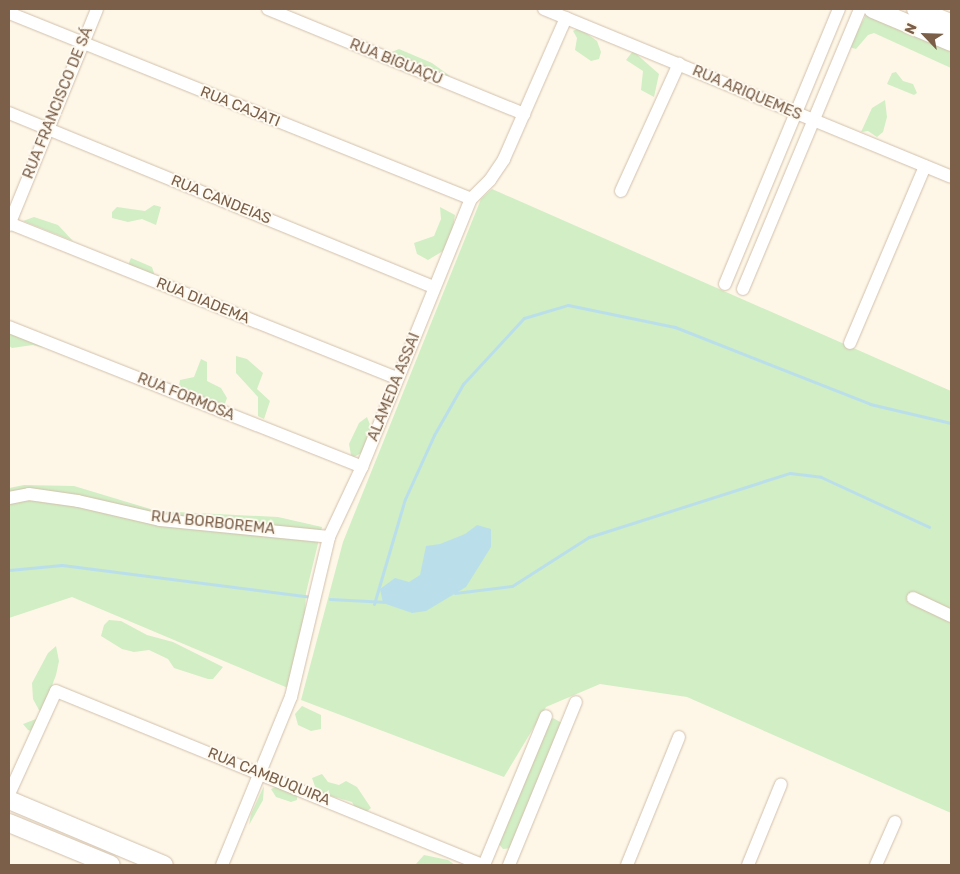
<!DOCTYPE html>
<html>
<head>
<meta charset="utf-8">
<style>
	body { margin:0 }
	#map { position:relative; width:960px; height:874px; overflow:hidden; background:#fef7e8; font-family:Rubik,sans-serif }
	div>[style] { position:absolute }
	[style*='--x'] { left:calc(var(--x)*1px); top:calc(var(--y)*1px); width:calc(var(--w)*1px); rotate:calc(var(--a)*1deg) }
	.green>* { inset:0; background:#d2eec5 }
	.water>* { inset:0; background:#badfea }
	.stream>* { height:3px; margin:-1.5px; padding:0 1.5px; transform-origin:1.5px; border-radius:1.5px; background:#badfea }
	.roads { filter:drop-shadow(0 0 1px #d2c0ac) drop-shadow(0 0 1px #d2c0ac) }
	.street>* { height:12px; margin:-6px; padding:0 6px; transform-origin:6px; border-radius:6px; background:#fff }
	.secondary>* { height:18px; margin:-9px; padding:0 9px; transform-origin:9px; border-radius:9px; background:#fff }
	span { translate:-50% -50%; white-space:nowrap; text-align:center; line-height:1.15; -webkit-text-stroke:4px #fffaf0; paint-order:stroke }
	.street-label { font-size:15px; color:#7b5f49 }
	.frame { position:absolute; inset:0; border:10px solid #7b5f49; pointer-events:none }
	.north { position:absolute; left:900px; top:10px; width:50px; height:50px; -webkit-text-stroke:4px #fffaf0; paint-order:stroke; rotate:294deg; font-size:14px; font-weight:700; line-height:20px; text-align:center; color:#7b5f49 }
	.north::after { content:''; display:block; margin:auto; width:18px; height:22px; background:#7b5f49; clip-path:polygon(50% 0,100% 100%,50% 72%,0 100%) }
</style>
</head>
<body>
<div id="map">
	<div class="green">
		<div style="clip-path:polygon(867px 13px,951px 47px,951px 68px,874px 33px,868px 35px,856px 49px,849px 47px)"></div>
		<div style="clip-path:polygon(579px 28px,597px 41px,601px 52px,599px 59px,591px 61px,575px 50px,577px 38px,573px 31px)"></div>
		<div style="clip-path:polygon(399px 49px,432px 63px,450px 76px,447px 77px,389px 53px)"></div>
		<div style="clip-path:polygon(633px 51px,659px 74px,654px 97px,641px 90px,643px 71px,626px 60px)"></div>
		<div style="clip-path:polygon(896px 72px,903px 81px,913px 84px,917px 93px,914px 95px,887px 84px,892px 73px)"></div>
		<div style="clip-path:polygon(885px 100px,887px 117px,883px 132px,877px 137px,868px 131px,861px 132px,872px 108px)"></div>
		<div style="clip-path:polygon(492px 189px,951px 391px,951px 813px,687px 697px,600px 684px,546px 707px,504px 777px,301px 700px,343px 542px,481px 199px)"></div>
		<div style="clip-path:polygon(154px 205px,161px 207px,156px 225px,142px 219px,128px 222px,112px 218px,112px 212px,117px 207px,145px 211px)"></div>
		<div style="clip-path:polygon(440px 207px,455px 215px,452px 234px,443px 251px,428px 260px,417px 254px,414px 243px,434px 236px,441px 219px)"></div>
		<div style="clip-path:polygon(34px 217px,58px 225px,73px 241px,23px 221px)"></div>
		<div style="clip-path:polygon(131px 258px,152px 267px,155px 276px,128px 265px)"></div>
		<div style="clip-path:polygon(9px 333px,27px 339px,44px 348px,33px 345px,12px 348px,9px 346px)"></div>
		<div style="clip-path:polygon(236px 356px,247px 359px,263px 373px,257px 389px,270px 401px,264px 419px,258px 416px,258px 397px,236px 373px)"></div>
		<div style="clip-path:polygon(201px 359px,207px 362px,207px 381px,221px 388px,227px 398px,224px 406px,179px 386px,180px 380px,194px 377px)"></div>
		<div style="clip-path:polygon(367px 417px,372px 430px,363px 452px,354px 457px,351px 455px,349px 444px,359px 423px)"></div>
		<div style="clip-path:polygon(24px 485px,74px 486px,157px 511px,278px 517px,322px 527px,306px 593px,304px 630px,288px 688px,72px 597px,9px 618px,9px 488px)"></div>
		<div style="clip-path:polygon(109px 620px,121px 621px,147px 635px,173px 642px,223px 667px,213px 679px,208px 679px,174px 668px,168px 659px,149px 650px,134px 652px,122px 649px,101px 636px,104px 625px)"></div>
		<div style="clip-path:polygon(56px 646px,59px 661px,56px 675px,47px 699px,31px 731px,28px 730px,23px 724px,36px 719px,40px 712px,33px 699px,32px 683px,48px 653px)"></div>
		<div style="clip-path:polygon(302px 706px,321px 715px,321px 729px,311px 731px,298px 725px,295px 714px)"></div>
		<div style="clip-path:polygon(553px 718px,562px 723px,511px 848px,503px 849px,498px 843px,549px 721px)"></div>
		<div style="clip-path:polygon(322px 774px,328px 782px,339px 785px,346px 781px,357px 787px,371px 808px,365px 813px,356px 809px,352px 802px,317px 792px,312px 778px)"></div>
		<div style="clip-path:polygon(264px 786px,263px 800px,249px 825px,251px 814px)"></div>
		<div style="clip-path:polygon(278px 786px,297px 796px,297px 800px,291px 802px,276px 797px,271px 789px)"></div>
		<div style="clip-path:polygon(424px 855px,448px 860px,455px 865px,415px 865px)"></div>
	</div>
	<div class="water">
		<div style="clip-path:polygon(477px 525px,491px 529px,491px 547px,466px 587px,426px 611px,412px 613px,383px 603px,380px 589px,395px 578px,409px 582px,420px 575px,426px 546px,440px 544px,465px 534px)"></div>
	</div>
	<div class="stream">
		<div style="--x:9;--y:570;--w:53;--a:-5.4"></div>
		<div style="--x:62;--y:565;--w:252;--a:7.3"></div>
		<div style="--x:455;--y:593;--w:57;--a:-7"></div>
		<div style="--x:512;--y:586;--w:91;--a:-32.5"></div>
		<div style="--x:589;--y:537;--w:211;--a:-17.7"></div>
		<div style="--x:790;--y:473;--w:31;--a:7"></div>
		<div style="--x:821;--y:477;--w:119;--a:24.8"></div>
		<div style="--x:330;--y:599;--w:57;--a:3"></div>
		<div style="--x:374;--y:604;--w:109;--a:-73.6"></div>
		<div style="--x:405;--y:499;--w:70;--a:-65.6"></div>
		<div style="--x:434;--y:435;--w:59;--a:-60.4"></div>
		<div style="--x:463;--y:384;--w:90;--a:-47.3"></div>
		<div style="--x:524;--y:318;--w:46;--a:-16.5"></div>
		<div style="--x:568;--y:305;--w:109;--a:11.6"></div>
		<div style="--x:675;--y:327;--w:210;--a:21.5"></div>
		<div style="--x:870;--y:404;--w:83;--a:13.2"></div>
	</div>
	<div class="roads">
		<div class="street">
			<div style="--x:268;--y:9;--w:277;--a:22.3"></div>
			<div style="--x:544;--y:9;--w:440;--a:22.4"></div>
			<div style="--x:9;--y:13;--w:498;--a:21.9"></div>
			<div style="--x:9;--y:113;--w:459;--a:22.3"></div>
			<div style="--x:621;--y:191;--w:140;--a:-65.5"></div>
			<div style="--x:9;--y:223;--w:417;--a:21.8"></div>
			<div style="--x:9;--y:225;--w:233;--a:-67.8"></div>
			<div style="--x:725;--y:284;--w:298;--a:-67.5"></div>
			<div style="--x:743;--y:289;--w:303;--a:-67.3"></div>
			<div style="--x:9;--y:327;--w:380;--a:21.6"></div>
			<div style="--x:850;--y:343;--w:192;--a:-67"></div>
			<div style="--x:9;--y:498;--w:20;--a:-11"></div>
			<div style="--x:29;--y:494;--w:49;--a:8.1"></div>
			<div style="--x:78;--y:501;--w:84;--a:13"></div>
			<div style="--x:160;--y:520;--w:170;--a:5.7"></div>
			<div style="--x:913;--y:598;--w:42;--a:25.3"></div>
			<div style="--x:9;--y:794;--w:113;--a:-65.5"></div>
			<div style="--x:56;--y:691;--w:460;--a:22.2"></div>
			<div style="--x:222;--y:865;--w:182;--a:-67.7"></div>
			<div style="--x:291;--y:697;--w:164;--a:-76.6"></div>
			<div style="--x:329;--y:537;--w:77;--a:-64.8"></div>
			<div style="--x:362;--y:467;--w:289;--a:-67.9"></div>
			<div style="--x:471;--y:199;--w:27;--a:-45"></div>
			<div style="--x:490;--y:180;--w:25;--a:-56"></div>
			<div style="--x:504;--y:159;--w:154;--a:-66.3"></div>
			<div style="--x:484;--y:865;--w:161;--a:-67.4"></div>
			<div style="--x:509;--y:865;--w:176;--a:-67.7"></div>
			<div style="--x:627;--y:865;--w:138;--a:-67.9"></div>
			<div style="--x:748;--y:865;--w:87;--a:-67.8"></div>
			<div style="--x:876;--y:865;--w:47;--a:-66.2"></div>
		</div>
		<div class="secondary">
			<div style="--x:873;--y:9;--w:85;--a:22.9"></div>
			<div style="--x:916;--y:9;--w:38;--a:22"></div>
			<div style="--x:9;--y:800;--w:168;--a:22.8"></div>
			<div style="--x:9;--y:823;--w:110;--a:22.4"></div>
		</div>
	</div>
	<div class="street-label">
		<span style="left:396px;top:62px;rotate:22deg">RUA BIGUAÇU</span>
		<span style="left:747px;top:93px;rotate:23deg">RUA ARIQUEMES</span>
		<span style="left:58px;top:103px;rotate:-68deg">RUA FRANCISCO DE SÁ</span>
		<span style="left:240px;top:107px;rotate:22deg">RUA CAJATI</span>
		<span style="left:221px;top:200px;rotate:22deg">RUA CANDEIAS</span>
		<span style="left:203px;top:301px;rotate:22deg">RUA DIADEMA</span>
		<span style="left:394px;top:387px;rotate:-68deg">ALAMEDA ASSAI</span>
		<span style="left:186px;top:397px;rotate:22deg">RUA FORMOSA</span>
		<span style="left:213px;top:523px;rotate:6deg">RUA BORBOREMA</span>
		<span style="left:269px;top:777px;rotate:22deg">RUA CAMBUQUIRA</span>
	</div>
	<div class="frame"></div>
	<div class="north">N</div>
</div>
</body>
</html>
